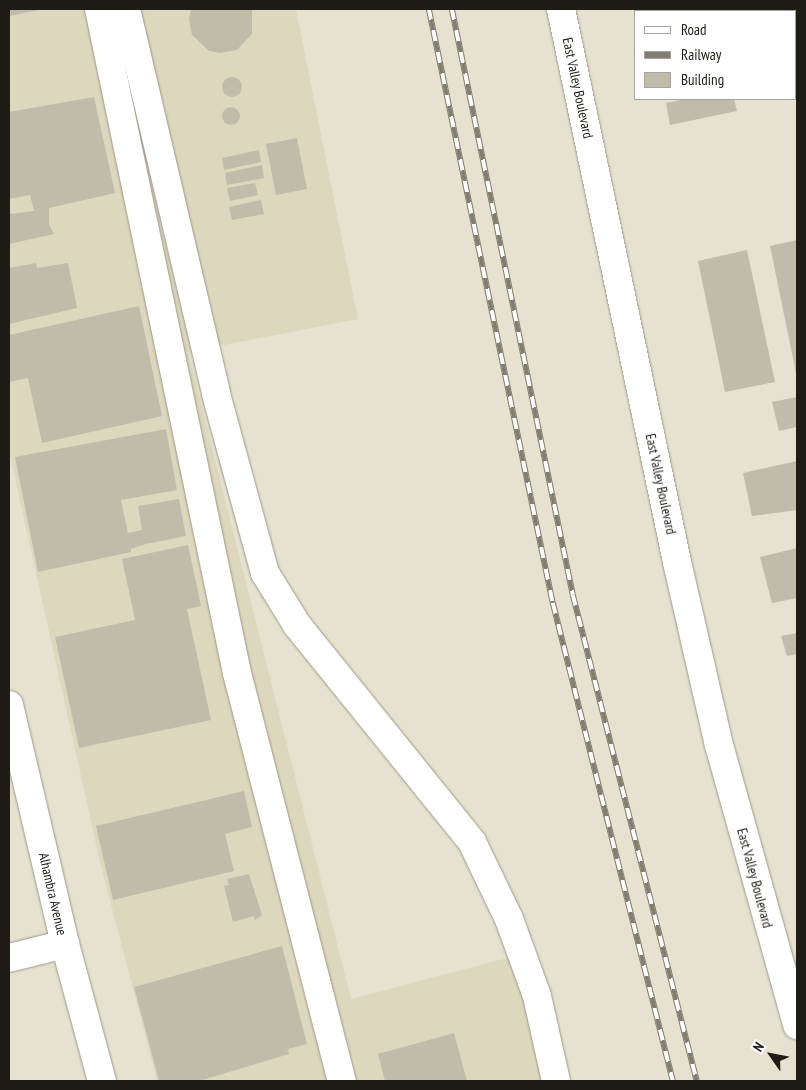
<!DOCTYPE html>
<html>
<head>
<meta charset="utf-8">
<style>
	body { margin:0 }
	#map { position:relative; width:806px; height:1090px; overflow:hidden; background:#e6e2cf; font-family:"PT Sans Narrow",sans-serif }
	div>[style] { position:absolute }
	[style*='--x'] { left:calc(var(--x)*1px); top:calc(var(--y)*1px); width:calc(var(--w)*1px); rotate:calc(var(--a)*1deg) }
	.built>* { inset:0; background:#ddd7bd }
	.building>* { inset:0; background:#c0bca9 }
	.round { border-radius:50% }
	.roads { filter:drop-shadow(0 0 1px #9e9988) drop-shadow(0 0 1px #9e9988) }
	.minor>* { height:28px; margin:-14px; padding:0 14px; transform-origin:14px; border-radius:14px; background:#fff }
	.major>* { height:28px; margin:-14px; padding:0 14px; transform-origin:14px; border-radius:14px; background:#fff }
	.rail>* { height:5.5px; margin-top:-2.75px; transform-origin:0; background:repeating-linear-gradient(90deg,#fff 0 11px,#817e71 0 22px); box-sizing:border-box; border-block:1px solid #817e71 }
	span { translate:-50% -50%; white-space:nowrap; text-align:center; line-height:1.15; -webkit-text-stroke:4px #fff; paint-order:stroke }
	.street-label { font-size:14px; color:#1e1c15 }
	.frame { position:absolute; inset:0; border:10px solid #1e1c15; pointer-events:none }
	.legend { position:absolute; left:634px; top:10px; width:162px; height:90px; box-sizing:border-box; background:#fff; border:1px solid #a5a4a1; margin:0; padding:6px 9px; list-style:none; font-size:15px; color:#1e1c15 }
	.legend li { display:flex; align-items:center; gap:10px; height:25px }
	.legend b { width:25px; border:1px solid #a5a4a1 }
	.north { position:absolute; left:746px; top:1030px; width:50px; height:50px; -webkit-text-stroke:4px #fff; paint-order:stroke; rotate:303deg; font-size:14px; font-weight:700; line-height:20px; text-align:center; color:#1e1c15 }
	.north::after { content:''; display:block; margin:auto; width:18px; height:22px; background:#1e1c15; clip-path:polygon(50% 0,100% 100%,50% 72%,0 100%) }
</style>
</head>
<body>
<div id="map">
	<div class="built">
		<div style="clip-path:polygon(9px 9px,296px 9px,358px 319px,188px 352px,351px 999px,515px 956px,546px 1081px,157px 1081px,100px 862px,9px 451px)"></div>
	</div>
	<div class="building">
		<div style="clip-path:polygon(9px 9px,39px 9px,39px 10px,9px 16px)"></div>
		<div style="clip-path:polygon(191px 9px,252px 9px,252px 34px,237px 50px,220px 53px,209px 51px,192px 35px,189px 19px)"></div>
		<div class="round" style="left:222px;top:77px;width:20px;height:20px"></div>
		<div style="clip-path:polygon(94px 97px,115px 193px,49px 208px,49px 224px,54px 234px,9px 244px,9px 214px,34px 211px,30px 195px,9px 199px,9px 112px)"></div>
		<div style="clip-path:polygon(685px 99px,734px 99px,737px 111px,670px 125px,666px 103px)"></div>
		<div class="round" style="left:222px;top:107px;width:18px;height:18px"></div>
		<div style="clip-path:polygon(297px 138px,307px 189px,276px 195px,266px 144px)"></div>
		<div style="clip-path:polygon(259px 150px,261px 162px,224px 170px,222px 158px)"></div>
		<div style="clip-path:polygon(262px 165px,264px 178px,227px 185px,225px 173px)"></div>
		<div style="clip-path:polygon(255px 183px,258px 195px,230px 201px,227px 188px)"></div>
		<div style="clip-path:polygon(261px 200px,264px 214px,232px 220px,229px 207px)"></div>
		<div style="clip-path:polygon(797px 240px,797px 373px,796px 373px,770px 246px)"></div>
		<div style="clip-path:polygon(747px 250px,775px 382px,725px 392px,698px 261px)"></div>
		<div style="clip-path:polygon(36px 263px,37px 268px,68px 263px,77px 308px,9px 324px,9px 268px)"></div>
		<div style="clip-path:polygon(139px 306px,162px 416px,42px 443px,28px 378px,9px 382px,9px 335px)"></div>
		<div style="clip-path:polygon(797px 397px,797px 427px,779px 431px,772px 402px)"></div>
		<div style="clip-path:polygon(166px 429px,177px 490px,121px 500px,122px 505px,128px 533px,142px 530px,138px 506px,179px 499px,186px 536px,146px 544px,131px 549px,131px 552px,38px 572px,15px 457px)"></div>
		<div style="clip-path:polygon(797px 461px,797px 510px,752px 516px,743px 473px)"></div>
		<div style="clip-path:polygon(188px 545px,201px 606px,187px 609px,211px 720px,79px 748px,55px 637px,135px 620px,122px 559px)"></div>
		<div style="clip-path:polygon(797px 548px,797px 598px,772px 603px,760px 557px)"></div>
		<div style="clip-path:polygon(797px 633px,797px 654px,787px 656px,781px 636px)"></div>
		<div style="clip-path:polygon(244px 791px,252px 827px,225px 834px,234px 871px,113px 900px,96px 826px)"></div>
		<div style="clip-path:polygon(249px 874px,262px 915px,255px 920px,254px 916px,233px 922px,224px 886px,229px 885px,227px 879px)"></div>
		<div style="clip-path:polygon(282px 946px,307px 1044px,288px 1049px,289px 1054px,199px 1081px,159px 1081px,134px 987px)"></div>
		<div style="clip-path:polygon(454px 1033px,467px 1081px,385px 1081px,378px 1054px)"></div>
	</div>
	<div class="roads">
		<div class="minor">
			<div style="--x:99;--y:9;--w:678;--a:78.26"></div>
			<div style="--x:237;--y:673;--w:421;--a:75.6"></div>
			<div style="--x:126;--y:9;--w:395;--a:76.8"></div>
			<div style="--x:216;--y:394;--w:186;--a:74.7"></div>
			<div style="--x:265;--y:573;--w:61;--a:58.4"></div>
			<div style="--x:297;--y:625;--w:279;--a:51.1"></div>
			<div style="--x:472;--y:842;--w:85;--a:64.3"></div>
			<div style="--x:509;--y:919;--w:82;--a:70"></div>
			<div style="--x:537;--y:996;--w:87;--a:77.4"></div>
			<div style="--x:9;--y:958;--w:58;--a:-14"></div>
		</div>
		<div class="major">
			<div style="--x:561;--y:9;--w:565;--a:78.15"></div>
			<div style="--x:677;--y:562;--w:188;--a:77.1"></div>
			<div style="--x:719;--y:745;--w:291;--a:74.4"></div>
			<div style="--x:9;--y:705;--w:245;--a:76.8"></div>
			<div style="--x:65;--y:944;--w:142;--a:74.9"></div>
		</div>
	</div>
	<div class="rail">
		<div style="--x:429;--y:9;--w:607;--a:78.21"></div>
		<div style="--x:553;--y:603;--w:493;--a:75.9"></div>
		<div style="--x:452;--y:9;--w:598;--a:78.33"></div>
		<div style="--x:573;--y:595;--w:502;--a:75.69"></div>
	</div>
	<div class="street-label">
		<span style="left:578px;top:88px;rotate:78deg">East Valley Boulevard</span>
		<span style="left:661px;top:484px;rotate:78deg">East Valley Boulevard</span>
		<span style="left:755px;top:878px;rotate:75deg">East Valley Boulevard</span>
		<span style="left:53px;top:894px;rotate:77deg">Alhambra Avenue</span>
	</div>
	<div class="frame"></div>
	<ul class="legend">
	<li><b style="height:6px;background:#fff"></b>Road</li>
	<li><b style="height:6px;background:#817e71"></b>Railway</li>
	<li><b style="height:14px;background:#c0bca9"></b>Building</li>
	</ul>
	<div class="north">N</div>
</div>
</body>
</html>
